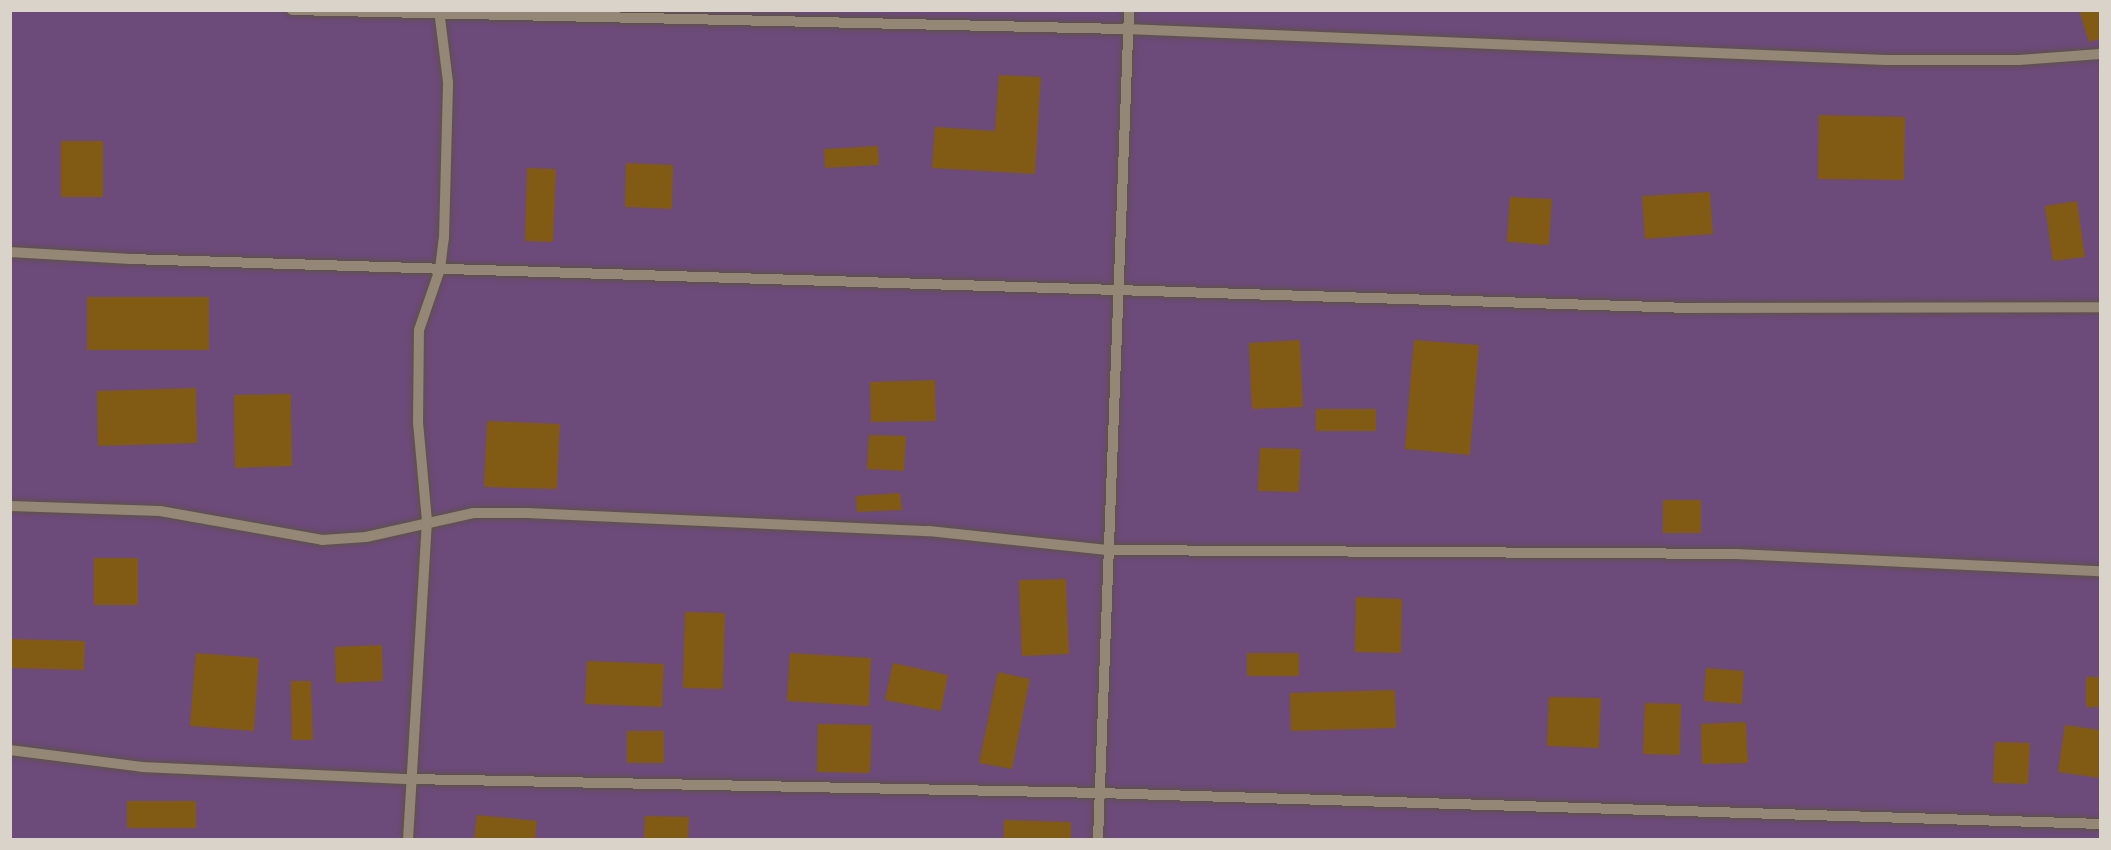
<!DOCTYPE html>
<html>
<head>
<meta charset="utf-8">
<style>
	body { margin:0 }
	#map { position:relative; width:2111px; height:850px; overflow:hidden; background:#403524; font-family:"Zilla Slab",serif }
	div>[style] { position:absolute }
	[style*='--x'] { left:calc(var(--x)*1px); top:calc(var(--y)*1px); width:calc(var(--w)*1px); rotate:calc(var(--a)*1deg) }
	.green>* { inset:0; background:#6c4a79 }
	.building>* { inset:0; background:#815b13 }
	.roads { filter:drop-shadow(0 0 2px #5c5345) drop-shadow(0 0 2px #5c5345) }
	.minor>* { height:10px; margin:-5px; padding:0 5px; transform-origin:5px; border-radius:5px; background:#948775 }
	span { translate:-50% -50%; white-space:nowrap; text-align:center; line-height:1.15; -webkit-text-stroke:4.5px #352b1b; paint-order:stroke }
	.frame { position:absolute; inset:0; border:12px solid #dad3c9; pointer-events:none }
</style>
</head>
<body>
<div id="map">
	<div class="green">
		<div style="clip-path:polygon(11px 11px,2100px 11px,2100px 839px,11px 839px)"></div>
	</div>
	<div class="building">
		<div style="clip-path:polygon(2079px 10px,2100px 10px,2100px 39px,2089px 42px)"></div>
		<div style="clip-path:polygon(999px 75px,1041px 77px,1035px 174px,932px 168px,935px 127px,995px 131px)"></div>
		<div style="clip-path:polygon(1819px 115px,1905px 117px,1904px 180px,1818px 179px)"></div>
		<div style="clip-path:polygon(61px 141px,103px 141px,103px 197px,61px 197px)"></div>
		<div style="clip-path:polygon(878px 146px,879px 165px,825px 168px,824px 149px)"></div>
		<div style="clip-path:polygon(626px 163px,673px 165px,672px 209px,625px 207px)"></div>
		<div style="clip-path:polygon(527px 168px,556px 169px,553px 242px,525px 241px)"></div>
		<div style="clip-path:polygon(1710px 192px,1713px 234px,1645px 239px,1642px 196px)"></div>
		<div style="clip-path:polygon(1510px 197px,1552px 199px,1549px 245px,1507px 242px)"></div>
		<div style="clip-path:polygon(2077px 201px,2085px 257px,2053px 261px,2045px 206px)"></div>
		<div style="clip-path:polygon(87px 297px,209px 297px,209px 350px,87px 350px)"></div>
		<div style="clip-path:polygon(1300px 340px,1303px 407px,1252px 409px,1249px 343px)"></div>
		<div style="clip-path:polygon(1414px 340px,1479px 345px,1470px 455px,1405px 449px)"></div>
		<div style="clip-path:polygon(935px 380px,936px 421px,871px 422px,870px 382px)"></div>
		<div style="clip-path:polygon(196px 388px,197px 443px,98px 446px,97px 391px)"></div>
		<div style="clip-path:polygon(291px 394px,292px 466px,235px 468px,234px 395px)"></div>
		<div style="clip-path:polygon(1316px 409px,1376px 409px,1376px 431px,1316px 431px)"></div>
		<div style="clip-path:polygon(487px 421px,560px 424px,557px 489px,484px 487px)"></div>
		<div style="clip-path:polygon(869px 435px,906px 436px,904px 471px,867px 469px)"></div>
		<div style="clip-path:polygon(1260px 448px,1301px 449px,1299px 492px,1258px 491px)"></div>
		<div style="clip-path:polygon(900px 493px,902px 510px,857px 512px,856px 496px)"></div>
		<div style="clip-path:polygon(1663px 500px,1701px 500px,1701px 533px,1663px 533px)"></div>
		<div style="clip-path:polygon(94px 558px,138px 558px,138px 605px,94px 605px)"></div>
		<div style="clip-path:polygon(1066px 579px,1069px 654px,1022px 656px,1019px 580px)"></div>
		<div style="clip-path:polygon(1356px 597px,1402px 599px,1401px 653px,1355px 652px)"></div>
		<div style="clip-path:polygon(685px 612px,725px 613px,723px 689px,683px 688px)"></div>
		<div style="clip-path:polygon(10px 639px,85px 641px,84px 670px,10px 668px)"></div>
		<div style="clip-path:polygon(382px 645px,383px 681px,336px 683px,335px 647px)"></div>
		<div style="clip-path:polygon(196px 653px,259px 658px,254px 731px,190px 726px)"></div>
		<div style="clip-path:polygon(790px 653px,871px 658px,869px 706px,787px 701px)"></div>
		<div style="clip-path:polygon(1247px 653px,1299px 653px,1299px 676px,1247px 676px)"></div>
		<div style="clip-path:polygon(587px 661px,664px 664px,662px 707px,585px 704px)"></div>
		<div style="clip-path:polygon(893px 663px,948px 675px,941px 711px,885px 700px)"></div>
		<div style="clip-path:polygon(1706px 668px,1744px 671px,1742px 704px,1704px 701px)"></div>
		<div style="clip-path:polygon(998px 672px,1030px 679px,1012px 769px,979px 763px)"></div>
		<div style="clip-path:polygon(2086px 677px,2100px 677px,2100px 707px,2086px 707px)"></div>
		<div style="clip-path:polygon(291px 681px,311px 681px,313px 740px,292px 740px)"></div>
		<div style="clip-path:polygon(1395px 690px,1396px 728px,1291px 731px,1290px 693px)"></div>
		<div style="clip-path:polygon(1549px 697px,1601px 698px,1599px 748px,1547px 746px)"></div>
		<div style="clip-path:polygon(1645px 703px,1681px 704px,1680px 755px,1643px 754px)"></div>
		<div style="clip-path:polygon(1746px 722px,1748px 763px,1702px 764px,1701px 724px)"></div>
		<div style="clip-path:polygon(818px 724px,872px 725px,870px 773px,817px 772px)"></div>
		<div style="clip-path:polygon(2065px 725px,2100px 730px,2100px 778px,2058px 772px)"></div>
		<div style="clip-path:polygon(627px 731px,664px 731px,664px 763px,627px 763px)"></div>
		<div style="clip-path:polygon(1995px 742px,2030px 743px,2028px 784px,1993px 783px)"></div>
		<div style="clip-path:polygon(127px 801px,196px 801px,196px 828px,127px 828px)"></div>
		<div style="clip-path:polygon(477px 815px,537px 821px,535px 840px,474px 840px)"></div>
		<div style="clip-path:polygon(645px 816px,689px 817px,688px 840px,644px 840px)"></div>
		<div style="clip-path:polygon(1004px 820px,1071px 822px,1071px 840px,1004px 840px)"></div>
	</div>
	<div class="roads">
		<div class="minor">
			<div style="--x:292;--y:10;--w:834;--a:1.31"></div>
			<div style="--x:1126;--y:29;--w:760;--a:2.34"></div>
			<div style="--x:1885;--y:60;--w:134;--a:0"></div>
			<div style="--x:2019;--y:60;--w:81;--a:-4.2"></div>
			<div style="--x:10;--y:252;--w:120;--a:3.3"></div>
			<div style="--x:130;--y:259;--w:1556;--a:1.8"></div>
			<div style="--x:1685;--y:308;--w:415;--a:-0.1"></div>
			<div style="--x:10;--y:506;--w:150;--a:1.9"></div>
			<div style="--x:160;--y:511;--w:165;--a:10.1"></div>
			<div style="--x:322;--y:540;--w:44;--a:-3.9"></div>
			<div style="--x:366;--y:537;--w:110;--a:-12.6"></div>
			<div style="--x:473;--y:513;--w:54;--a:0"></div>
			<div style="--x:527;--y:513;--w:402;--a:2.6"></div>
			<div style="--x:929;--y:531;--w:179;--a:6.1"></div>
			<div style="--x:1107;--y:550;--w:629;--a:0.36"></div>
			<div style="--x:1736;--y:554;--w:364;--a:2.7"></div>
			<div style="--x:10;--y:750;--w:133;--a:7.3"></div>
			<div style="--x:142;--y:767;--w:268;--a:2.6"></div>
			<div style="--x:410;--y:779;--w:689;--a:1.16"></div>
			<div style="--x:1099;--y:793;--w:1001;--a:1.77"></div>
			<div style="--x:408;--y:840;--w:320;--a:-86.6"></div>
			<div style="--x:427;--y:521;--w:98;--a:-95.2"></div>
			<div style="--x:418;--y:423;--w:93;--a:-89.4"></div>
			<div style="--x:419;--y:330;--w:65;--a:-71"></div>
			<div style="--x:440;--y:269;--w:31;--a:-83"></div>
			<div style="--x:444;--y:238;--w:156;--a:-88.5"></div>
			<div style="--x:448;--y:82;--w:73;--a:-97.1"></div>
			<div style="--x:1098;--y:840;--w:831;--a:-87.86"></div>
		</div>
	</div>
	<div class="frame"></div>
</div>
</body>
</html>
